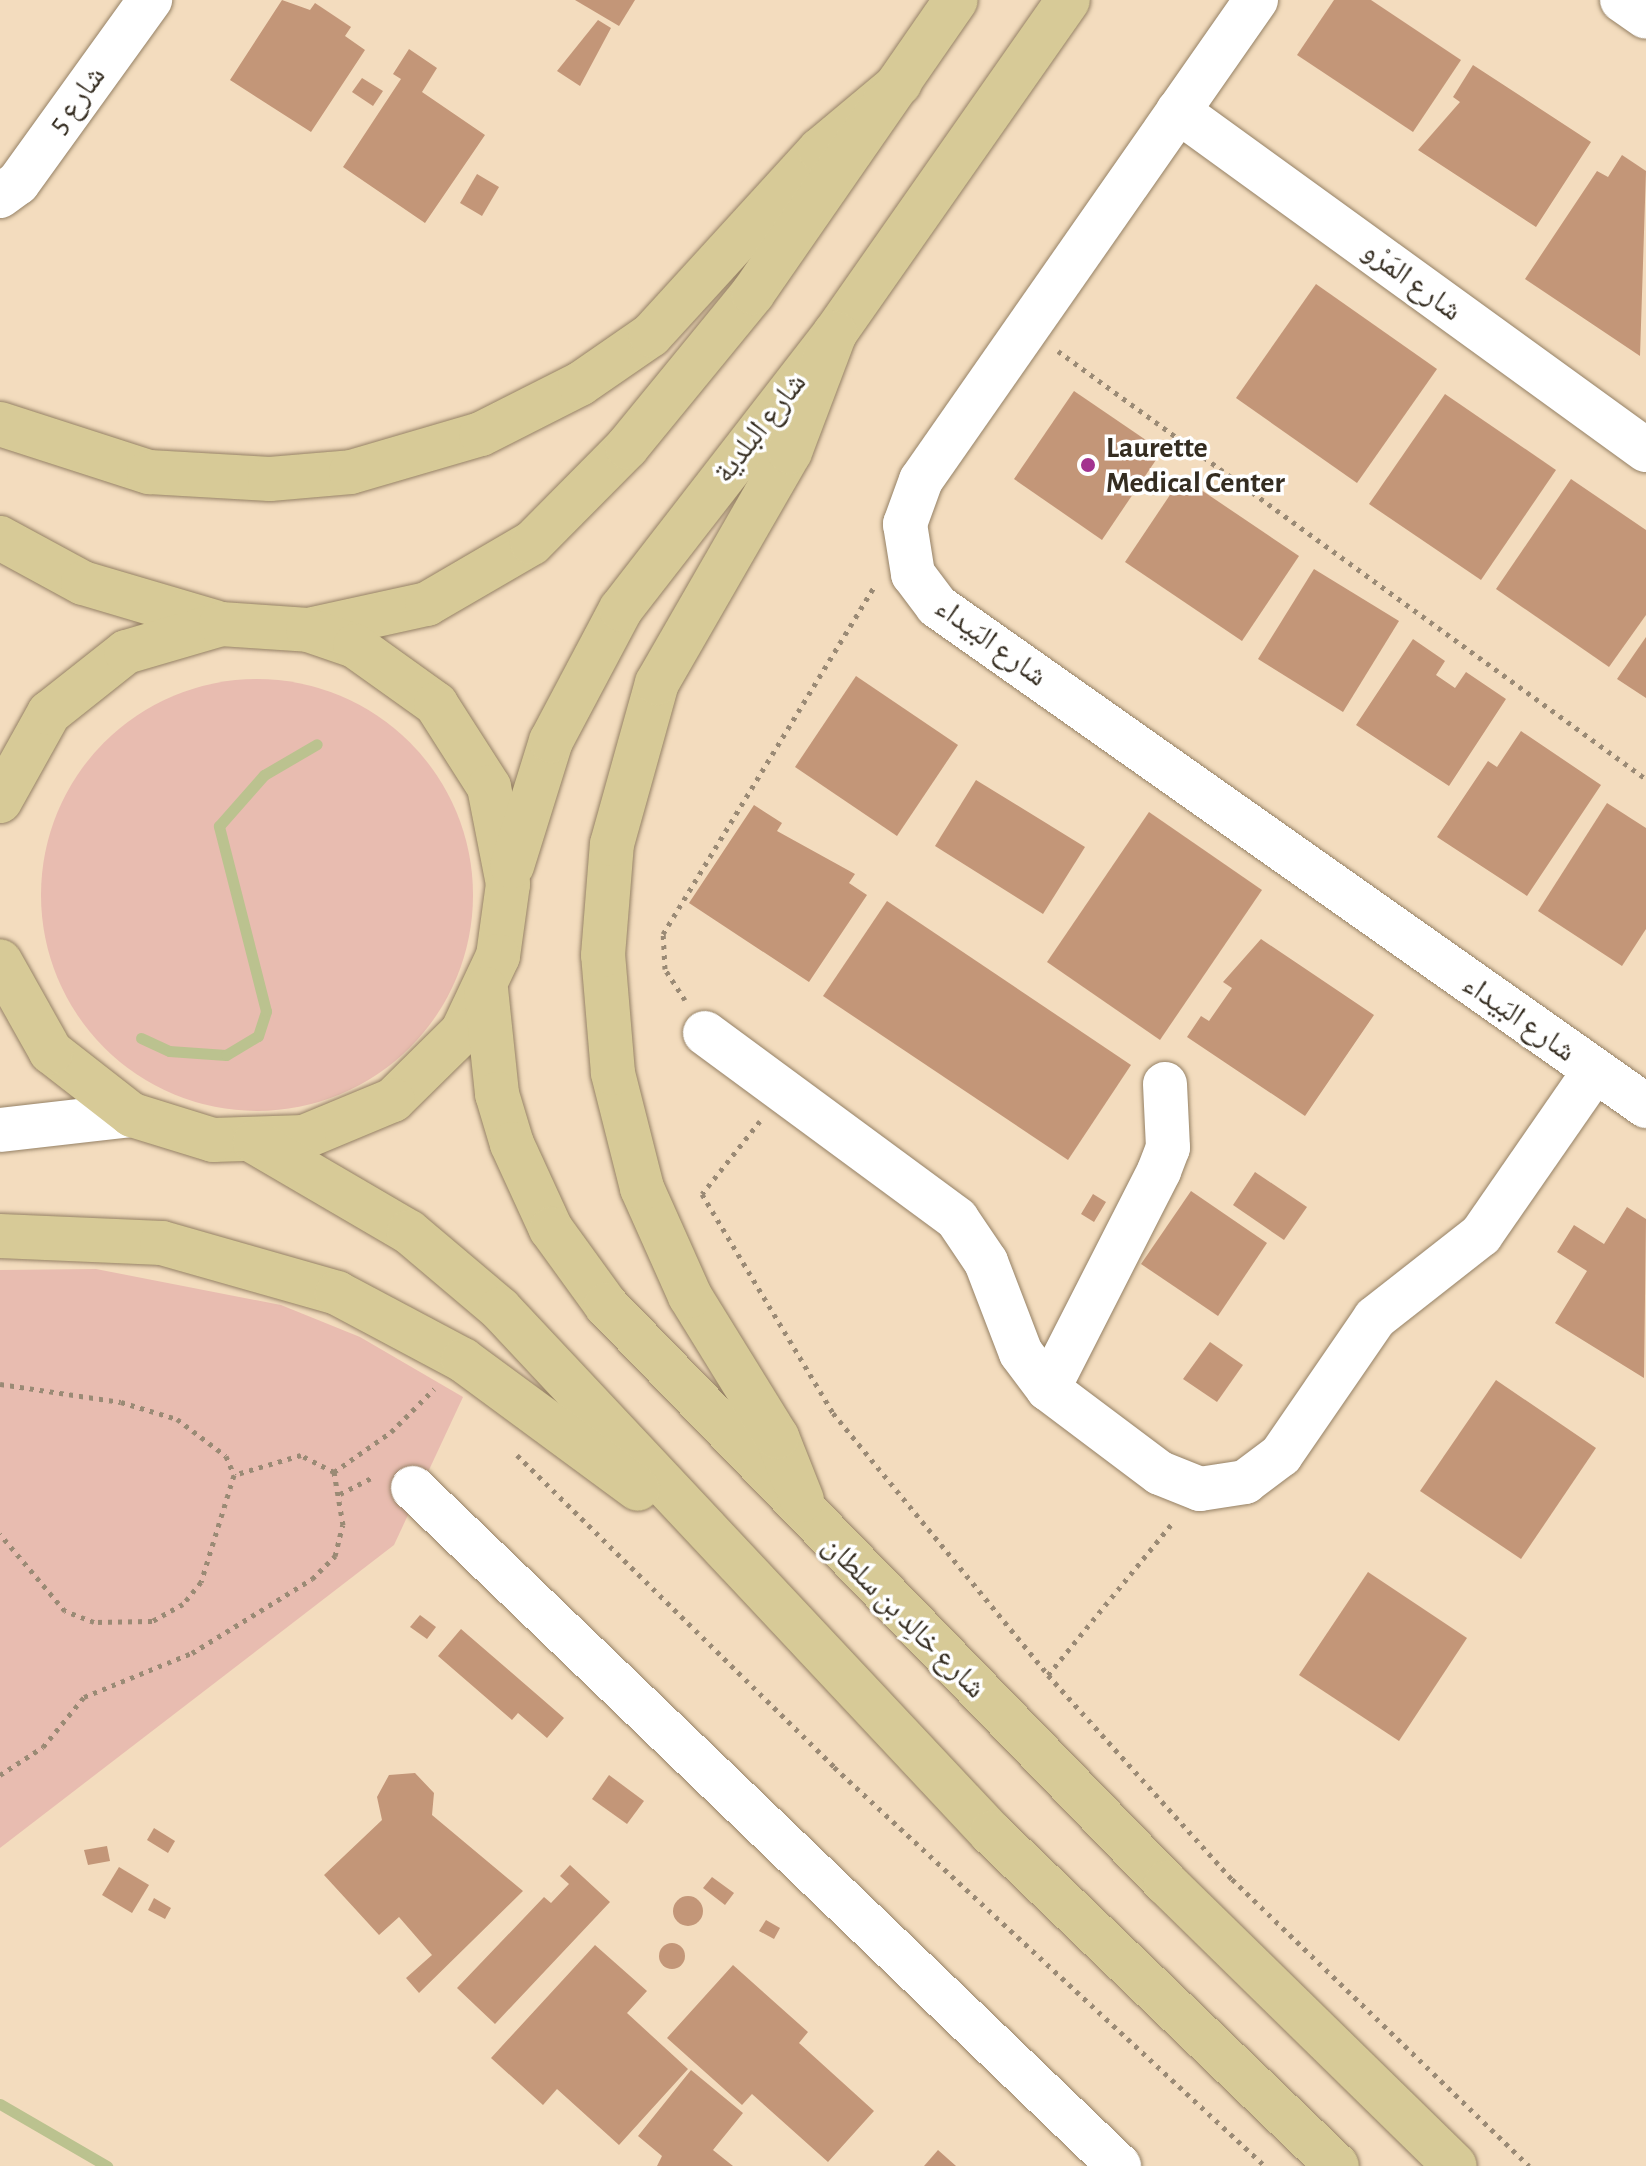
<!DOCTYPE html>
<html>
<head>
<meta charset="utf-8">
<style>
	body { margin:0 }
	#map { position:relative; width:1646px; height:2166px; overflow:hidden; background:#f3dcbe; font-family:"Alegreya Sans","Noto Naskh Arabic",sans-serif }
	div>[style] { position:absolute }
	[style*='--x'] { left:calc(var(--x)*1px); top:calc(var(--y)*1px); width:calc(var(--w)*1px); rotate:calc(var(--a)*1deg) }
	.green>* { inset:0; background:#e8bcb0 }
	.round { border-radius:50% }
	.stream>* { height:11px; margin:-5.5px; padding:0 5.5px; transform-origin:5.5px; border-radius:5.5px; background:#bbc28f }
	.building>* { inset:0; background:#c39678 }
	.path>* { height:5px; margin-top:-2.5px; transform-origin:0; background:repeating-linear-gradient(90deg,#9a8a75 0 4px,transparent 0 10px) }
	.roads { filter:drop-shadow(0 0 2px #958165) drop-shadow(0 0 2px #958165) }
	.minor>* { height:44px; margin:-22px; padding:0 22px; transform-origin:22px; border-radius:22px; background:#fff }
	.major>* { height:44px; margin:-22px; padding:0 22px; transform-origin:22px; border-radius:22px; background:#d7ca97 }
	.dots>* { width:22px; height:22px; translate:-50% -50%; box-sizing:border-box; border:4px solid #fff; border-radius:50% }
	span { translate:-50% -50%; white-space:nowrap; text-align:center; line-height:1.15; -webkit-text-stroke:7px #fff; paint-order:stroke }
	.street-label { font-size:30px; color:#352d21 }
	.poi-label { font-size:30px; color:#352d21; font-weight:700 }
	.left { translate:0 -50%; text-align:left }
</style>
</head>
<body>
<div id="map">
	<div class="green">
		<div class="round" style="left:41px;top:679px;width:432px;height:432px"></div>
		<div style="clip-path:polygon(96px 1269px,281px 1305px,360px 1337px,463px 1397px,394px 1545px,0 1848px,0 1270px)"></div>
	</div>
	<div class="stream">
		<div style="--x:141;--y:1038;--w:31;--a:25"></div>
		<div style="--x:169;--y:1051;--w:57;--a:4"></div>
		<div style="--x:226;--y:1055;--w:37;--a:-31"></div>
		<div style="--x:258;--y:1036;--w:26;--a:-72"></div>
		<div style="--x:266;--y:1011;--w:191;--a:-104.3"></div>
		<div style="--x:219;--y:826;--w:68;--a:-48.6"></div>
		<div style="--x:264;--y:775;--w:61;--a:-30.3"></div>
		<div style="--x:0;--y:2104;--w:124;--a:30.1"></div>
	</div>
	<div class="building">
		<div style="clip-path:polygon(282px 0,310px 10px,315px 3px,351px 27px,345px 36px,365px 50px,311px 132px,230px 80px)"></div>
		<div style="clip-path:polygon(575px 0,635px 0,619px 26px)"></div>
		<div style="clip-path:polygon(1334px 0,1371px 0,1461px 60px,1413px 132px,1297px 55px)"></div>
		<div style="clip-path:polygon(598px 20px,611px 28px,580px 86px,557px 71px)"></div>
		<div style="clip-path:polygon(409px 49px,437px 68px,422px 92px,485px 135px,425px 223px,343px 167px,401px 79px,393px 74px)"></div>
		<div style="clip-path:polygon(1473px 65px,1591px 142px,1536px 227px,1418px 150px,1460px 102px,1453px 97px)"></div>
		<div style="clip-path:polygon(362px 78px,383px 91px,373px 106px,352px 92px)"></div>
		<div style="clip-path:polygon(1622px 155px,1646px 171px,1640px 356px,1525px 279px,1597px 171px,1608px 177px)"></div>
		<div style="clip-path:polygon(477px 174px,499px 187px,482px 216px,460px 203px)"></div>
		<div style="clip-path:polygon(1316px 284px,1437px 369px,1357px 483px,1236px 398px)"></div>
		<div style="clip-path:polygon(1074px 391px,1162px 451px,1102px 540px,1014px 479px)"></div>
		<div style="clip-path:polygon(1445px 394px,1556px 470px,1481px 580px,1369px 504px)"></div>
		<div style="clip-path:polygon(1182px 477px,1299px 556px,1242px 641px,1125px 562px)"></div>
		<div style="clip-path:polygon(1571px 479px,1646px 530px,1646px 615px,1609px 667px,1496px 589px)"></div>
		<div style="clip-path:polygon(1314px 569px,1399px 621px,1343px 712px,1258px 659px)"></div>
		<div style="clip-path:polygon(1646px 637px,1646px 698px,1617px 679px)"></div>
		<div style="clip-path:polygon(1413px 639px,1445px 661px,1436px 675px,1455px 688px,1466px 672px,1506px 699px,1449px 786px,1356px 725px)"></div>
		<div style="clip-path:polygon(856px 676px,958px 745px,897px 836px,795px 767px)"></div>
		<div style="clip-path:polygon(1521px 731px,1601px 785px,1527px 896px,1437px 837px,1488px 761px,1497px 767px)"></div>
		<div style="clip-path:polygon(976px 780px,1085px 847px,1043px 914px,935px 846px)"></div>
		<div style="clip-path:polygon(1607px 803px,1646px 828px,1646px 929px,1622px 966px,1538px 911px)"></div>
		<div style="clip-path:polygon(754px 805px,782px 823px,777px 831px,855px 874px,849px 883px,867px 895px,809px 982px,689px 903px)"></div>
		<div style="clip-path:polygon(1149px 812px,1262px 890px,1160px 1040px,1047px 962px)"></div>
		<div style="clip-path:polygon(887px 901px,1131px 1065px,1068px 1160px,823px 996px)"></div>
		<div style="clip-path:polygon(1261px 939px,1374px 1015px,1305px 1116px,1187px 1037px,1201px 1016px,1209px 1021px,1232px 988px,1223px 982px)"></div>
		<div style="clip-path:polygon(1255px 1172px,1307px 1207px,1284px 1240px,1233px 1205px)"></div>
		<div style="clip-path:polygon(1191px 1191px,1267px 1243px,1218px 1316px,1141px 1264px)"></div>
		<div style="clip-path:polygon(1093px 1194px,1106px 1202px,1094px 1222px,1081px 1214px)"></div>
		<div style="clip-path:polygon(1627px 1207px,1646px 1219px,1644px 1378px,1555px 1323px,1587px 1271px,1557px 1252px,1574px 1225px,1604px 1244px)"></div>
		<div style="clip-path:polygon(1210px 1342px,1243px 1365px,1217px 1402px,1183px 1379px)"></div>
		<div style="clip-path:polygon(1496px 1380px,1596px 1448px,1521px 1559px,1420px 1491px)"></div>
		<div style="clip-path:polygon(1368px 1572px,1467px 1638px,1399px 1741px,1299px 1675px)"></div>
		<div style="clip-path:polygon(420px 1615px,436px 1627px,427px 1639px,410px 1627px)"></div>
		<div style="clip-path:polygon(461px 1629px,564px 1718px,547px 1738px,518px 1713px,512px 1720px,438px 1656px)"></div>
		<div style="clip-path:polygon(415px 1773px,434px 1793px,432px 1815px,523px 1891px,419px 1993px,406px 1978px,432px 1955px,399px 1917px,379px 1935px,324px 1875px,382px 1820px,377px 1797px,389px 1775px)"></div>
		<div style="clip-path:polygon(609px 1775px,644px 1801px,627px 1824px,592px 1799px)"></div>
		<div style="clip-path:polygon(154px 1828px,175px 1841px,168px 1853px,147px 1840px)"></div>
		<div style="clip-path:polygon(107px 1846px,110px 1861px,88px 1865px,84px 1850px)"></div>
		<div style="clip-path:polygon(570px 1865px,610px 1902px,495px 2024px,457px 1988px,544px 1897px,551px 1903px,569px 1884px,560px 1876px)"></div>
		<div style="clip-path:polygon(119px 1867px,149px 1885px,132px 1913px,102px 1895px)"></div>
		<div style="clip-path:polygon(712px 1877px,734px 1893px,725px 1905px,703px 1888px)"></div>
		<div class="round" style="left:673px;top:1896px;width:30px;height:30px"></div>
		<div style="clip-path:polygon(154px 1898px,171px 1908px,165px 1919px,148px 1910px)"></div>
		<div style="clip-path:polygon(766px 1920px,780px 1928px,774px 1939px,759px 1931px)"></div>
		<div class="round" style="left:659px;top:1943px;width:26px;height:26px"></div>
		<div style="clip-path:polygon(595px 1945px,647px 1991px,627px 2013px,688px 2069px,619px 2145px,557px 2089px,543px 2105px,491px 2058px)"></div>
		<div style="clip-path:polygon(733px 1965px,808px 2032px,799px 2043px,874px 2111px,828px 2162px,752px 2094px,742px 2105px,667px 2038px)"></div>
		<div style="clip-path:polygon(691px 2070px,743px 2113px,713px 2150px,733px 2166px,657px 2166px,662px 2156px,638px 2136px)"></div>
		<div style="clip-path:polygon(938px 2150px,956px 2166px,924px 2166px)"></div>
	</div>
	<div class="path">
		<div style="--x:1058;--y:351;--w:727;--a:36.05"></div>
		<div style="--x:685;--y:1000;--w:37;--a:-123"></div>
		<div style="--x:665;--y:969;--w:35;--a:-93"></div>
		<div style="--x:663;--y:934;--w:406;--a:-58.7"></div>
		<div style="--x:760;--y:1121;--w:93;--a:128.5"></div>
		<div style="--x:702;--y:1194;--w:255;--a:59.1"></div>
		<div style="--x:833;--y:1413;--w:339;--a:50.6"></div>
		<div style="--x:1048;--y:1675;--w:275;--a:48"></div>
		<div style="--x:1232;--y:1879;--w:413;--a:44"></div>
		<div style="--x:0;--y:1384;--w:122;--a:8.5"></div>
		<div style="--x:121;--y:1402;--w:59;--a:16.9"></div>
		<div style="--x:177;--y:1419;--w:61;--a:37.1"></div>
		<div style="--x:226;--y:1456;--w:21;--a:67"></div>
		<div style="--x:234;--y:1475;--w:112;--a:107.1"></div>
		<div style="--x:201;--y:1582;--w:28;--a:129"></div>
		<div style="--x:183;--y:1604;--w:35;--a:151"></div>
		<div style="--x:152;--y:1621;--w:58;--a:179"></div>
		<div style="--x:94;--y:1622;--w:31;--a:-159"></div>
		<div style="--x:65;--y:1611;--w:101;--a:-130.2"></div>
		<div style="--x:517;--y:1455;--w:445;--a:44.5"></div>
		<div style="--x:834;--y:1767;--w:587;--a:42.79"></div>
		<div style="--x:334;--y:1472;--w:70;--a:-35.1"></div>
		<div style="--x:391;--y:1432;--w:61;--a:-45"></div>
		<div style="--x:340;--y:1494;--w:39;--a:-27"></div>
		<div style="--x:1048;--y:1675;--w:199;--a:-50.7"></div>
		<div style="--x:0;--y:1775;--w:51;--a:-33.1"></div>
		<div style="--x:43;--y:1747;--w:65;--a:-50.6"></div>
		<div style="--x:84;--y:1697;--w:117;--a:-22.2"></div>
		<div style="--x:192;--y:1653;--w:141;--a:-31.7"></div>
		<div style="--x:312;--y:1579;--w:33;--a:-45"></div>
		<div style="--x:335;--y:1556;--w:32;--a:-76"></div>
		<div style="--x:343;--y:1525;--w:54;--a:-99.6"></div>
		<div style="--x:334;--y:1472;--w:37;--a:-153"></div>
		<div style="--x:301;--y:1455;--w:70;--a:163.4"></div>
	</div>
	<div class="roads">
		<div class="minor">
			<div style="--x:1256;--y:0;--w:585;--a:124.91"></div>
			<div style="--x:921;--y:480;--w:47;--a:110"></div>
			<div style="--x:905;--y:524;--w:51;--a:80.9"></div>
			<div style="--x:913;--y:574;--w:40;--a:53"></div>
			<div style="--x:937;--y:606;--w:868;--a:35.19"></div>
			<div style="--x:1622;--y:0;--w:29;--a:35"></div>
			<div style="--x:1178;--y:111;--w:578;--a:35.92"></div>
			<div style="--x:0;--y:196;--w:22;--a:-36"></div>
			<div style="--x:18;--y:183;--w:226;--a:-54.2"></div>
			<div style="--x:705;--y:1033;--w:313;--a:36.4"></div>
			<div style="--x:957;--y:1219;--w:52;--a:56"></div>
			<div style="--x:986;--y:1262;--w:97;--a:69"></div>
			<div style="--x:1021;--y:1353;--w:45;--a:53.1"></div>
			<div style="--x:1048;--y:1389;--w:140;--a:36.9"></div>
			<div style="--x:1160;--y:1473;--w:43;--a:21.8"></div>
			<div style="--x:1200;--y:1489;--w:46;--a:-8.8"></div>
			<div style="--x:1245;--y:1482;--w:45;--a:-36.9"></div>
			<div style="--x:1281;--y:1455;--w:166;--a:-55.5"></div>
			<div style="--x:1375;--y:1318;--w:135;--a:-38.1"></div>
			<div style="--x:1481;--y:1235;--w:198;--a:-55.3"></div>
			<div style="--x:0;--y:1130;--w:133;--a:-6.5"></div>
			<div style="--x:1048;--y:1389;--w:245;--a:-63"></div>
			<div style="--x:1159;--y:1171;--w:25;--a:-69"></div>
			<div style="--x:1168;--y:1148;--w:64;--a:-92.7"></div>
			<div style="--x:413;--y:1488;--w:979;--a:43.84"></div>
		</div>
		<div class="major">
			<div style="--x:0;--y:424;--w:157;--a:17.9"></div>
			<div style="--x:149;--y:472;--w:121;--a:3.3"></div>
			<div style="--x:270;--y:479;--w:81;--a:-4.9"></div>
			<div style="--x:351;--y:472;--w:135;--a:-16.3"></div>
			<div style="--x:481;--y:434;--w:111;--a:-26.8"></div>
			<div style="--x:580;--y:384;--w:86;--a:-34.6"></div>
			<div style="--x:651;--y:335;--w:251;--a:-47.6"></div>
			<div style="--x:820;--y:150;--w:104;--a:-39.9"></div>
			<div style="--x:0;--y:538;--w:94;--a:28.5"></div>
			<div style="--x:83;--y:583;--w:138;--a:16.5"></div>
			<div style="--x:313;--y:629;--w:117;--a:-12.4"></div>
			<div style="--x:427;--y:604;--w:121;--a:-30.2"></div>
			<div style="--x:532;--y:543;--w:135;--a:-45.3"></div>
			<div style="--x:627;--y:447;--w:199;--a:-50.7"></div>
			<div style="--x:753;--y:293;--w:356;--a:-55.3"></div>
			<div style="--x:0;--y:801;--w:101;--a:-60.9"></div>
			<div style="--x:49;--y:713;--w:98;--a:-38.4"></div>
			<div style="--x:126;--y:652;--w:99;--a:-16.4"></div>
			<div style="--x:221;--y:624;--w:87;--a:3.9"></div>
			<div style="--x:308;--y:630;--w:50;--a:18.8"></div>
			<div style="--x:355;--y:646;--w:100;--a:35.6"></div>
			<div style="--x:436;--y:704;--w:98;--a:57.4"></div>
			<div style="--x:489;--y:787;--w:99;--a:78.9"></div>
			<div style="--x:508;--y:884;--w:73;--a:97.9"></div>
			<div style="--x:498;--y:956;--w:84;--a:115.3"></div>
			<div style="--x:462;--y:1032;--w:97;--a:135.4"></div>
			<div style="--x:393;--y:1100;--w:96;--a:157.4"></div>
			<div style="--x:304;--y:1137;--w:91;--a:178.1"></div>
			<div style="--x:213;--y:1140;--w:85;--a:-162.8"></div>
			<div style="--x:132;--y:1115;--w:103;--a:-142.1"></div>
			<div style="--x:51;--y:1052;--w:104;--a:-119.3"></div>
			<div style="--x:512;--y:866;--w:131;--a:-72.7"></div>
			<div style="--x:551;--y:741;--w:149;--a:-62.1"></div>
			<div style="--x:621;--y:609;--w:349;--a:-52.2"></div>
			<div style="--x:835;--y:333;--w:406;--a:-55"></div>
			<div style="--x:486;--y:989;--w:106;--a:84"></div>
			<div style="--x:497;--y:1094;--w:52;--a:73.3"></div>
			<div style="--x:512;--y:1144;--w:94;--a:65.4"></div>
			<div style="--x:551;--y:1229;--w:94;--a:54.1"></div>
			<div style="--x:606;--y:1305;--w:805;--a:45.91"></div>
			<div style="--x:1166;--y:1883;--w:404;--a:44.4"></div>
			<div style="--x:255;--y:1142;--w:178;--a:30.3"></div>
			<div style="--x:409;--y:1232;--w:119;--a:40.2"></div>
			<div style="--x:500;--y:1309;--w:718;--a:46.86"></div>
			<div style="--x:991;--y:1833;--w:480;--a:43.9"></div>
			<div style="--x:0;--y:1236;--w:162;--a:2.5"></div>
			<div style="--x:162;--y:1243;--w:182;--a:15.9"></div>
			<div style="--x:337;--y:1293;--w:143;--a:28"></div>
			<div style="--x:463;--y:1360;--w:217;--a:36.4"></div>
			<div style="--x:802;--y:1500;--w:68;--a:-111.6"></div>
			<div style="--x:777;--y:1437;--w:166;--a:-121.7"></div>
			<div style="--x:690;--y:1296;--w:118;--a:-114"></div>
			<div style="--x:642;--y:1188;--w:119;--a:-104.2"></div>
			<div style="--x:613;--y:1073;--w:118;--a:-94.8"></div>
			<div style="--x:603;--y:955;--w:111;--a:-85.4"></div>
			<div style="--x:612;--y:844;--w:167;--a:-74.4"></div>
			<div style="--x:657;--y:683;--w:267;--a:-60.1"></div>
			<div style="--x:790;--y:452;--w:127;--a:-69.3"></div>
		</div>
	</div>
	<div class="dots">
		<div style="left:1088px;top:465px;background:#a3338f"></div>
	</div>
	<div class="street-label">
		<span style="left:77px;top:100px;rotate:-54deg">شارع 5</span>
		<span style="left:1412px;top:281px;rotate:36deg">شارع المَرْو</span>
		<span style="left:760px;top:428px;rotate:-52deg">شارع البلدية</span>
		<span style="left:991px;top:642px;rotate:36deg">شارع البَيداء</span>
		<span style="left:1519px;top:1018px;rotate:35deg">شارع البَيداء</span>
		<span style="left:904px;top:1617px;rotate:45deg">شارع خالِد بن سلطان</span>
	</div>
	<div class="poi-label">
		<span class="left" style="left:1106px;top:465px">Laurette<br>Medical Center</span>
	</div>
</div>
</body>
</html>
